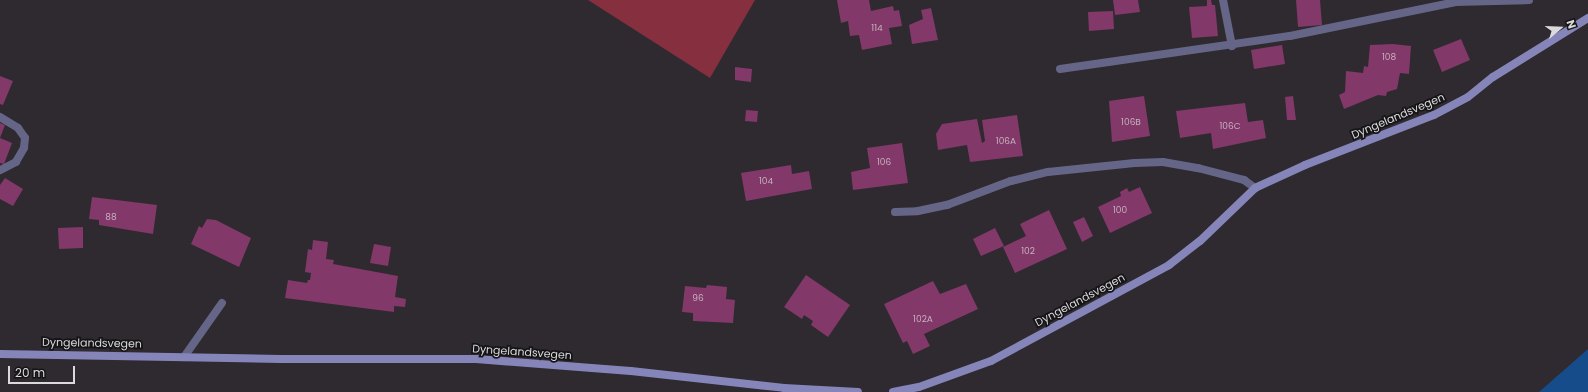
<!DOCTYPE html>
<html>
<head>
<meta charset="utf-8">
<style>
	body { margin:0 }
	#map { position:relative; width:1588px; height:392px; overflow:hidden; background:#2e2a30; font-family:Poppins,sans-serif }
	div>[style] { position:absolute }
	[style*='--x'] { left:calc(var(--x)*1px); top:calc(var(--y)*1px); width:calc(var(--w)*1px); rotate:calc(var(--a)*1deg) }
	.forest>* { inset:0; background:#852f3f }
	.water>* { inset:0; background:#174c8b }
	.building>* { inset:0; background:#823868 }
	.lane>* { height:8px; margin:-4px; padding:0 4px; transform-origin:4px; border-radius:4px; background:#656587 }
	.street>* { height:8px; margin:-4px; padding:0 4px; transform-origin:4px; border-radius:4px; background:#656587 }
	.secondary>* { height:8px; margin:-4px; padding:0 4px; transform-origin:4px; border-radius:4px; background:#8585ba }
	span { translate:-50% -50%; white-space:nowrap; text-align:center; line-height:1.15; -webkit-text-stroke:3.5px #151416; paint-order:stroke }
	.number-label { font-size:9px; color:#c5b1bf }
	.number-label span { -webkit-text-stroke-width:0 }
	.street-label { font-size:11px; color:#dbd9dc }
	.north { position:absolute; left:1540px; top:8px; width:40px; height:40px; -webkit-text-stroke:3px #151416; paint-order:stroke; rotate:71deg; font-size:11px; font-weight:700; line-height:16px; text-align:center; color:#dbd9dc }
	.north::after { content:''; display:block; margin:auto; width:14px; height:18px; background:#dbd9dc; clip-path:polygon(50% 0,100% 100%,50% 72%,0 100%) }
	.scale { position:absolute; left:8px; top:366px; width:67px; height:18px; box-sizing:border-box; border:2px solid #dbd9dc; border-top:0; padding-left:5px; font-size:12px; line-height:14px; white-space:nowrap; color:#dbd9dc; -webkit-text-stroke:3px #151416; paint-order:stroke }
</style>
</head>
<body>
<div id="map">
	<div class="forest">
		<div style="clip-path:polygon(588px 0,755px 0,710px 78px)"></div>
	</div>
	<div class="water">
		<div style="clip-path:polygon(1588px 349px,1588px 392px,1539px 392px)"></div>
	</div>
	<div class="building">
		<div style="clip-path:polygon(837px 0,869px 0,871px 11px,893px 6px,894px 11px,899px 10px,902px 26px,889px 28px,892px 44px,862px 50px,859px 35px,850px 36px,848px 21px,841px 23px)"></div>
		<div style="clip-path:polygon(1113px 0,1138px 0,1140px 12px,1115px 15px)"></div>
		<div style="clip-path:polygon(1207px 0,1211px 0,1212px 5px,1215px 5px,1218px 36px,1192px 38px,1189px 7px,1207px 6px)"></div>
		<div style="clip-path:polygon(1296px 0,1320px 0,1322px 25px,1298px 27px)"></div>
		<div style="clip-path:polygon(931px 8px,938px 40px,912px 44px,909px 25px,923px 19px,921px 10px)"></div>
		<div style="clip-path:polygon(1113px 11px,1114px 29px,1089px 31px,1088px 12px)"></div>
		<div style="clip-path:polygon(1461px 39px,1470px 60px,1442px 72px,1433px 50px)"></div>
		<div style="clip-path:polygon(1393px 44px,1411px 46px,1409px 74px,1400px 73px,1397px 89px,1387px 92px,1386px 96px,1378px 95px,1344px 109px,1339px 95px,1345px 92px,1346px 71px,1363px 73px,1364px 66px,1368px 67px,1370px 45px)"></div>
		<div style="clip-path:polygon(1282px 45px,1285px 64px,1254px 69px,1251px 50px)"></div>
		<div style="clip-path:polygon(735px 67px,752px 69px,751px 82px,735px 80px)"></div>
		<div style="clip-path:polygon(0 76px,13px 81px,3px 105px,0 104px)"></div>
		<div style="clip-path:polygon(1144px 96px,1150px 136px,1112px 142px,1109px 101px)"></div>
		<div style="clip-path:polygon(1293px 96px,1296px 120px,1287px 120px,1285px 97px)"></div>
		<div style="clip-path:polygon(1245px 103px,1248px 122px,1263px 120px,1266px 138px,1213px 149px,1211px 133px,1180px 138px,1176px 111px)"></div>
		<div style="clip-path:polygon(746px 110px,758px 111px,757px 122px,745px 121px)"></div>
		<div style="clip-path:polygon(1017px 115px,1023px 156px,970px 162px,967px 145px,938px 150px,936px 134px,942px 124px,977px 119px,982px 143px,985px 141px,982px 120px)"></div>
		<div style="clip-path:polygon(0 123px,5px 125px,0 138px,12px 143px,4px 164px,0 163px)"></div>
		<div style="clip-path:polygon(902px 143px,908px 183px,853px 190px,851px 172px,870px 168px,867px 148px)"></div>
		<div style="clip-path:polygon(791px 165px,792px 174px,809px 171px,812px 189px,746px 201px,741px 173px)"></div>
		<div style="clip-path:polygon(5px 178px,23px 189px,13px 206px,0 199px,0 185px)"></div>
		<div style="clip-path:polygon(1140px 187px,1152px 213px,1110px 233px,1098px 207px,1121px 196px,1120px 192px,1127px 188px,1129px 192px)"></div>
		<div style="clip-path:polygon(92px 197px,157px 205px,153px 234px,99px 225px,99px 220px,89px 219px)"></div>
		<div style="clip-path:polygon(1049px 210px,1067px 249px,1015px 273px,1003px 247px,1026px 236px,1020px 224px)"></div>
		<div style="clip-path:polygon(1084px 217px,1093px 236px,1082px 242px,1073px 222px)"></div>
		<div style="clip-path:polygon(207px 219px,216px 220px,251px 238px,239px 267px,191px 244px,199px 226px,202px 228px)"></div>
		<div style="clip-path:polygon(83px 227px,83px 248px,59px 249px,58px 228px)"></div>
		<div style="clip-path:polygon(995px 228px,1004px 246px,981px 256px,973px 239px)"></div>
		<div style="clip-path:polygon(313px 240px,328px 242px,326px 259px,334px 260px,333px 264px,398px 276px,395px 297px,406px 299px,405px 307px,394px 306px,394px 312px,285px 298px,288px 280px,307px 283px,308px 280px,310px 280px,311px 273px,305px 272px,308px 249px,312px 250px)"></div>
		<div style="clip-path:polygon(374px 244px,391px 247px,388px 266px,370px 263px)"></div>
		<div style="clip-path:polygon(806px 275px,850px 305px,828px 337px,811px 325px,813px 321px,804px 315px,802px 319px,784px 307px)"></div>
		<div style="clip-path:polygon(933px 281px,940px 294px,966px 284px,978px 309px,924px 334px,930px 346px,913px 354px,907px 341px,903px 343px,884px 304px)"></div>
		<div style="clip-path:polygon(707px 285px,727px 287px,726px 299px,735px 300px,733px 323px,693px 321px,693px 313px,682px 312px,685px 286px,706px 288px)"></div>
	</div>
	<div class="lane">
		<div style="--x:1223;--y:0;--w:47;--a:78.9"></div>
		<div style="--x:0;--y:117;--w:21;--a:31"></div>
		<div style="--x:18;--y:128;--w:12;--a:55"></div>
		<div style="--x:25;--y:138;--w:10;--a:96"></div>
		<div style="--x:24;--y:148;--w:16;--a:120"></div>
		<div style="--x:16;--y:162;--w:18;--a:153"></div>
		<div style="--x:184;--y:357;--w:66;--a:-54.9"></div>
	</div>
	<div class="street">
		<div style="--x:1060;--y:69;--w:232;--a:-8.2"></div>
		<div style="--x:1290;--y:36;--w:168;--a:-11.6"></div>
		<div style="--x:1455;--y:2;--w:74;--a:-1.5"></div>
		<div style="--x:895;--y:212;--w:23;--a:-2"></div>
		<div style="--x:918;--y:211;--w:30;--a:-12"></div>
		<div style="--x:947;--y:205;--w:68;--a:-20.6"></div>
		<div style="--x:1011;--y:181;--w:38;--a:-14"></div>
		<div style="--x:1048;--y:172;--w:87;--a:-5.9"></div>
		<div style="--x:1135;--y:163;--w:28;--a:-2"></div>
		<div style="--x:1163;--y:162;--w:36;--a:10"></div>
		<div style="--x:1198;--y:168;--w:48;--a:14.6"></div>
		<div style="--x:1244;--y:180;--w:14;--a:36"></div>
	</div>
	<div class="secondary">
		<div style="--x:0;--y:354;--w:281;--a:1"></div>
		<div style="--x:281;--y:359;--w:195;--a:0"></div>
		<div style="--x:476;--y:359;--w:155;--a:4.4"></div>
		<div style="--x:631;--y:371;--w:154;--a:6.3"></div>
		<div style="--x:784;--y:388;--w:74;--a:3.1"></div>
		<div style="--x:893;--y:392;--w:26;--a:-11"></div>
		<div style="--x:919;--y:387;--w:77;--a:-19.9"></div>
		<div style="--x:991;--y:361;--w:202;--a:-28.3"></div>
		<div style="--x:1169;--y:265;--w:39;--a:-38"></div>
		<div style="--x:1200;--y:241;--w:76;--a:-43.9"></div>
		<div style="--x:1255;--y:188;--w:55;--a:-24.7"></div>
		<div style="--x:1305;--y:165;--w:138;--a:-21.2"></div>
		<div style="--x:1434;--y:115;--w:38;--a:-28"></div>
		<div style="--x:1468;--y:97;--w:32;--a:-39"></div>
		<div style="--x:1493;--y:77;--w:112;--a:-31.8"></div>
	</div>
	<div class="number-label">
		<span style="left:877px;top:28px">114</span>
		<span style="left:1389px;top:57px">108</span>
		<span style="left:1131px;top:122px">106B</span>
		<span style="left:1230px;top:126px">106C</span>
		<span style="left:1006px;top:141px">106A</span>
		<span style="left:884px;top:162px">106</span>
		<span style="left:766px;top:181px">104</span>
		<span style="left:1120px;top:210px">100</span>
		<span style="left:111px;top:217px">88</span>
		<span style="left:1028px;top:251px">102</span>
		<span style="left:698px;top:298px">96</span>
		<span style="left:923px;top:319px">102A</span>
	</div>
	<div class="street-label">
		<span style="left:1398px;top:116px;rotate:-23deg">Dyngelandsvegen</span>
		<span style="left:1080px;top:300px;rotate:-28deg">Dyngelandsvegen</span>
		<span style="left:92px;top:343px;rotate:1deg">Dyngelandsvegen</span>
		<span style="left:522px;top:352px;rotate:4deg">Dyngelandsvegen</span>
	</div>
	<div class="north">N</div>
	<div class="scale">20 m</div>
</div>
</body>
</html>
